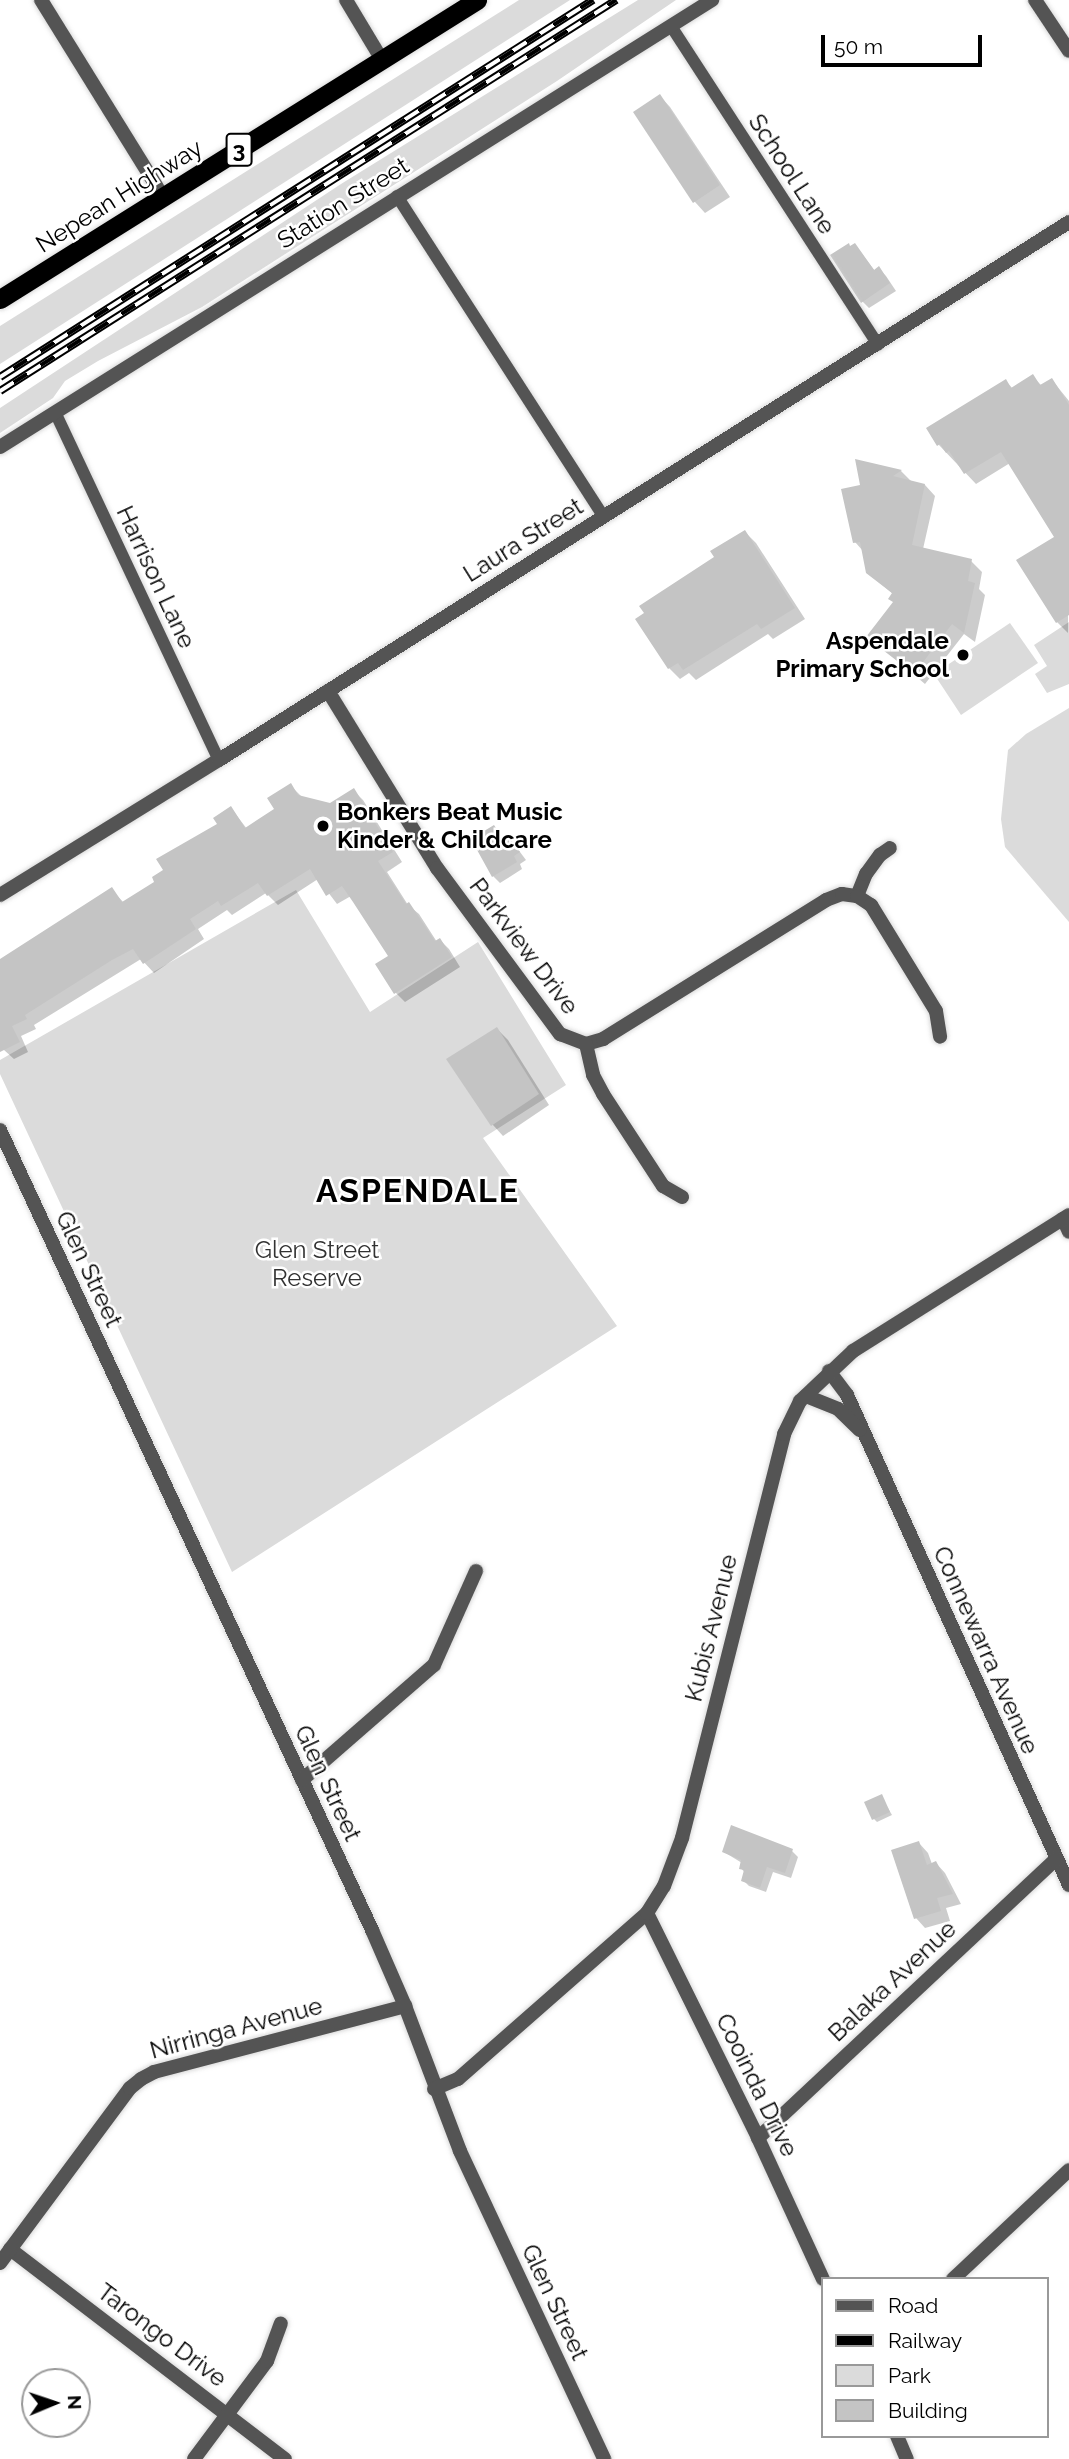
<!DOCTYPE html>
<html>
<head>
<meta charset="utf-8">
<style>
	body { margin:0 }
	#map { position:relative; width:1069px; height:2459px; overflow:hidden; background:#fff; font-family:Raleway,sans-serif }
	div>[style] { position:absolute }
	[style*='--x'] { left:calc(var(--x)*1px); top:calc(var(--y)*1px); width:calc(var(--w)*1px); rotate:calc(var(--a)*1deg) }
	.green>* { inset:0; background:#dbdbdb }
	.shadow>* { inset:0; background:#0003 }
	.building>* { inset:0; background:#c4c4c4 }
	.roads { filter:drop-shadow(0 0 2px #dbdbdb) drop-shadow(0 0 2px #dbdbdb) }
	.service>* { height:12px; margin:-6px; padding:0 6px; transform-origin:6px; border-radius:6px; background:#545454 }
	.minor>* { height:14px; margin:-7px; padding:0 7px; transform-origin:7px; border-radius:7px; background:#545454 }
	.tertiary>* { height:14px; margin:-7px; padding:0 7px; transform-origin:7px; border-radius:7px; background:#545454 }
	.trunk>* { height:19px; margin:-9.5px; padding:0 9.5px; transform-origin:9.5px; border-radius:9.5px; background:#000 }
	.rail>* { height:8px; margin-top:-4px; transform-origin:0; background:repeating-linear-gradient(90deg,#fff 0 16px,#000 0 32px); box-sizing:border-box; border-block:2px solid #000 }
	.dots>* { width:19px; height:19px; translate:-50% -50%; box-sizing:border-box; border:4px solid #fff; border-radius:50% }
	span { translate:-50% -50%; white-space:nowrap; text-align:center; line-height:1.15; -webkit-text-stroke:5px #fff; paint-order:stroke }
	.shield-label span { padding:2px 5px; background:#fff; border:2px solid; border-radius:5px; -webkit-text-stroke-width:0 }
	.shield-label { font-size:23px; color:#000; font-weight:700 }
	.street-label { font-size:24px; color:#000 }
	.poi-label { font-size:24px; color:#000; font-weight:700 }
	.right { translate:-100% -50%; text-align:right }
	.left { translate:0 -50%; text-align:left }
	.park-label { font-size:24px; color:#323232 }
	.district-label { font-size:32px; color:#000; font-weight:700; letter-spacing:2px }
	.legend { position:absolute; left:821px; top:2277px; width:228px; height:161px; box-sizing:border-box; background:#fff; border:2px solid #999; margin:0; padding:9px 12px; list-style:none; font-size:21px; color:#000 }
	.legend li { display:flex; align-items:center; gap:14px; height:35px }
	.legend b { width:35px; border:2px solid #999 }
	.north { position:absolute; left:21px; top:2368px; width:70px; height:70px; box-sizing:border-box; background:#fff; border:2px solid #999; border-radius:50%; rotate:88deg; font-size:19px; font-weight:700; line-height:28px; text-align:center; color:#000 }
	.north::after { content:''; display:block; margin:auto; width:24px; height:32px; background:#000; clip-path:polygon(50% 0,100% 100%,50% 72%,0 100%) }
	.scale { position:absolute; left:821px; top:35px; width:161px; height:32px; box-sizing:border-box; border:4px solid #000; border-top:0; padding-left:9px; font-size:21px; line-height:24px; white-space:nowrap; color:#000; -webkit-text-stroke:5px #fff; paint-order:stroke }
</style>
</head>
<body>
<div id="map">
	<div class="green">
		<div style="clip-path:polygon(519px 0,570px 0,0 364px,0 326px)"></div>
		<div style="clip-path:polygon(638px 0,676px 0,557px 81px,202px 307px,98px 361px,65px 381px,53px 398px,0 433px,0 408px,341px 184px)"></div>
		<div style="clip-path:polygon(1069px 622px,1069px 684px,1047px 693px,1035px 674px,1047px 666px,1034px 645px)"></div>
		<div style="clip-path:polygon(1010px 623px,1038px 663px,961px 715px,934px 674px)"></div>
		<div style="clip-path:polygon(1069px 708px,1069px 922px,1005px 847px,1001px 819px,1008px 750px,1026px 734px)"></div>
		<div style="clip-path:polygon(296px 890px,370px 1012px,478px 942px,566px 1085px,483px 1138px,617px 1326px,232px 1572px,0 1074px,0 1060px)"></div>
	</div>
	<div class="shadow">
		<div style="clip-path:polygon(660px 96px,670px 107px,730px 197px,705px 213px,695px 202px,635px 112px)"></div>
		<div style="clip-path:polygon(855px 245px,875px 271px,879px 269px,886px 276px,896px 291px,869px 308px,862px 301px,851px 248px)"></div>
		<div style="clip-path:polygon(1033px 377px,1042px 386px,1052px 380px,1069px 401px,1068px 633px,1057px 622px,1056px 537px,1010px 463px,976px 484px,939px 445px,928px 429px,1006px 381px,1013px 389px)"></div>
		<div style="clip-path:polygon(857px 461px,901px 471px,912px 482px,925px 485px,935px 496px,923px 549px,971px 561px,982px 572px,979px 589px,985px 595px,975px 642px,964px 634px,925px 684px,869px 637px,895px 603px,893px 594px,880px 583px,863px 551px,855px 542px,862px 486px)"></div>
		<div style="clip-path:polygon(745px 532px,756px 543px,805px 619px,773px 639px,768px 634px,696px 680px,689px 673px,680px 679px,669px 668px)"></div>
		<div style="clip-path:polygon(290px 785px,302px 797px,330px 805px,353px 790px,363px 800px,402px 862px,387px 872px,408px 905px,419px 914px,437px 942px,440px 940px,449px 949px,460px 967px,405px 1002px,396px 993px,390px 956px,351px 896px,337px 904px,318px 879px,278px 905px,266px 893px,232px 915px,227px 910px,198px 929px,204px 939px,154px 973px,141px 959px,34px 1025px,36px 1029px,21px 1036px,28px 1052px,14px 1059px,4px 1050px,0 1041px,0 964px,112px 890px,124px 903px,157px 882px,219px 824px,231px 808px,247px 829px,276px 809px)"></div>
		<div style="clip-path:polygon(494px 827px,503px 838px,507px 837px,514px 844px,526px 860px,520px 864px,522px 869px,500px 883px,493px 876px)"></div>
		<div style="clip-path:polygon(497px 1029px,508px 1040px,549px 1105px,503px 1136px,493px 1125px)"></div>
		<div style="clip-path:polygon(881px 1796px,892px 1815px,877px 1822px,874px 1819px)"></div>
		<div style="clip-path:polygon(919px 1843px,928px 1853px,932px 1864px,936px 1863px,945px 1873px,961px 1904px,946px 1908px,950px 1921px,925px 1928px,916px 1918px)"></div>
		<div style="clip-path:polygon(792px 1851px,798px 1857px,791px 1878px,773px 1872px,766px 1892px,749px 1886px,743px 1880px,745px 1873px,741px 1868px,742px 1863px,724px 1852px)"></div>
	</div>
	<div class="building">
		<div style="clip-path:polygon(660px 94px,720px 185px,693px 203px,633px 112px)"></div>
		<div style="clip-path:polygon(849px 243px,850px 246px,855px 243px,874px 270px,879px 266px,890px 283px,861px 303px,830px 255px)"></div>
		<div style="clip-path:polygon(1033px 374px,1040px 385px,1052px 378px,1069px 405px,1069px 615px,1056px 623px,1016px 560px,1054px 537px,1001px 452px,964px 474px,949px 451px,946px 453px,940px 444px,937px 446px,926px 428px,1006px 379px,1011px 388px)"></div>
		<div style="clip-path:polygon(855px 459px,902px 470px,893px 476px,925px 484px,912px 545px,972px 559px,968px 581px,975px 583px,964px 633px,952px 624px,914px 674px,866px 637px,893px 602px,888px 599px,892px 593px,866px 573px,860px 542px,853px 543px,841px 489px,860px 485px)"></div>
		<div style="clip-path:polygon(745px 530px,795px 608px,761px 629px,757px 624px,683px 670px,678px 663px,668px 669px,635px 619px,644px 613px,639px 606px,714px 557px,710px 551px)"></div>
		<div style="clip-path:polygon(291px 783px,298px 795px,330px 803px,354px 788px,393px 852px,378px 861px,406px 904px,409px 902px,435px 941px,440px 938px,452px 957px,394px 994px,375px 964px,388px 956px,353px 902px,342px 886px,326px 896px,310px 869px,267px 896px,258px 883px,221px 906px,218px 901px,190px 919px,196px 929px,143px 964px,133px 949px,112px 960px,25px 1015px,27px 1019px,12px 1026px,20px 1042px,0 1052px,0 959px,112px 887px,122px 902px,154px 882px,152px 877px,163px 870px,156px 859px,217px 824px,213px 818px,231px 806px,245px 828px,274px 809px,267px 798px)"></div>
		<div style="clip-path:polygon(494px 825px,502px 837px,507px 835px,520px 852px,514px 856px,517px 862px,492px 877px,471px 839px)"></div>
		<div style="clip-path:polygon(497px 1027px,539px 1094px,491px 1126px,446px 1059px)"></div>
		<div style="clip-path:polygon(882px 1794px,890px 1812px,872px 1820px,864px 1802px)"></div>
		<div style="clip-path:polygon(731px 1825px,793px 1849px,785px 1873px,767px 1867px,760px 1888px,741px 1881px,744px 1870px,739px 1869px,741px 1860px,722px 1852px)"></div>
		<div style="clip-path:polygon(919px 1841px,927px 1865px,936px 1861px,953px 1894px,937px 1898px,941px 1911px,914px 1919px,891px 1850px)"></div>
	</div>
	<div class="roads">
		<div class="service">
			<div style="--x:671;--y:26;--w:380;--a:57"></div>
			<div style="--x:397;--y:196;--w:382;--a:57.2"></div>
			<div style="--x:55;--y:412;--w:385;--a:64.8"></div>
		</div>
		<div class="minor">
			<div style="--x:41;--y:0;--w:232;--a:58.2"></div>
			<div style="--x:346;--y:0;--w:70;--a:59"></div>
			<div style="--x:1035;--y:0;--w:61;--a:56.3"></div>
			<div style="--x:328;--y:691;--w:208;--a:58.4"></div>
			<div style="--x:437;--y:868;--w:207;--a:53.5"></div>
			<div style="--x:560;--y:1034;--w:28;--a:21"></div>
			<div style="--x:586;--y:1044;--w:18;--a:-16"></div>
			<div style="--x:603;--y:1039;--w:263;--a:-31.9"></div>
			<div style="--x:826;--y:900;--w:17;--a:-21"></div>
			<div style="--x:842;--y:894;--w:15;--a:8"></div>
			<div style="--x:857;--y:896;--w:24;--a:-68"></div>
			<div style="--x:866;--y:874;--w:24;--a:-54"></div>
			<div style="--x:880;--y:855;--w:12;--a:-35"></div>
			<div style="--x:0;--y:895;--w:257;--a:-31.7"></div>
			<div style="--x:219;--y:760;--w:1006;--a:-32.33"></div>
			<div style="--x:857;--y:896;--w:17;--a:33"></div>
			<div style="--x:871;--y:905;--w:124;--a:58.5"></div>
			<div style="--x:936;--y:1011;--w:26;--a:81"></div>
			<div style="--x:586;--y:1044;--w:32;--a:77"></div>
			<div style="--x:593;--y:1075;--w:21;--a:62"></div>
			<div style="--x:603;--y:1094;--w:110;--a:56.9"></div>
			<div style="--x:663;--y:1186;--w:22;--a:30"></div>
			<div style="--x:0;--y:1130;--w:882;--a:65.06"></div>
			<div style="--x:372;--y:1930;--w:83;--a:66.5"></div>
			<div style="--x:405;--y:2006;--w:155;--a:69.2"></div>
			<div style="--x:460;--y:2151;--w:340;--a:64.9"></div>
			<div style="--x:1063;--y:1219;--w:14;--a:65"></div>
			<div style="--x:829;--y:1371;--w:30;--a:53"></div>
			<div style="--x:847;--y:1395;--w:538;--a:65.63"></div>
			<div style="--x:806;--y:1396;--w:35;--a:22"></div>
			<div style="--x:838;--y:1409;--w:30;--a:44"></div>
			<div style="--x:302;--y:1780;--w:175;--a:-41.1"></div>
			<div style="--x:434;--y:1665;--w:103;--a:-65.9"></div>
			<div style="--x:647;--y:1913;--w:251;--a:63.7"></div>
			<div style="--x:758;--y:2138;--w:155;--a:65.3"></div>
			<div style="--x:434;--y:2089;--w:26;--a:-23"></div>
			<div style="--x:458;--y:2079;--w:252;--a:-41.3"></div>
			<div style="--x:647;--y:1913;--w:32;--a:-58"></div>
			<div style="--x:664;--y:1886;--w:51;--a:-69.4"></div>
			<div style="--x:682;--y:1838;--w:417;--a:-75.8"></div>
			<div style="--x:784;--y:1434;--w:37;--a:-64"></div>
			<div style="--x:800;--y:1401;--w:73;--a:-43.3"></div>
			<div style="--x:853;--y:1351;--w:255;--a:-32.2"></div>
			<div style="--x:758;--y:2138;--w:408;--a:-43.1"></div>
			<div style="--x:10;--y:2249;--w:346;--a:37.4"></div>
			<div style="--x:0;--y:2263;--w:218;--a:-53.4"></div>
			<div style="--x:130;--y:2088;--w:14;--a:-39"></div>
			<div style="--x:141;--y:2079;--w:15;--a:-28"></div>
			<div style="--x:154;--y:2072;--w:260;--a:-14.7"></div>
			<div style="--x:953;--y:2279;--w:159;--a:-43.2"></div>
			<div style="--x:897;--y:2436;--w:25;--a:67"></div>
			<div style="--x:194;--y:2459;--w:122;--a:-53.3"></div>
			<div style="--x:267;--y:2361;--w:40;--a:-69.8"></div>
		</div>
		<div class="tertiary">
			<div style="--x:0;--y:447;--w:841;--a:-32.12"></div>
		</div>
		<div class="trunk">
			<div style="--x:0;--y:299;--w:563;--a:-32.08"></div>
		</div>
	</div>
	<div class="rail">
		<div style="--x:0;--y:377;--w:703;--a:-32.45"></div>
		<div style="--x:0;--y:391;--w:730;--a:-32.4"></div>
	</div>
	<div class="dots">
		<div style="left:963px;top:655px;background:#000"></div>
		<div style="left:323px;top:826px;background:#000"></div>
	</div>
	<div class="shield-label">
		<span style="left:239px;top:150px">3</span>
	</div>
	<div class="street-label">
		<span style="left:792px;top:174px;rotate:57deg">School Lane</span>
		<span style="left:119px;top:196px;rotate:-32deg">Nepean Highway</span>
		<span style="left:343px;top:203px;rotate:-32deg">Station Street</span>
		<span style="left:523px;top:540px;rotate:-32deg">Laura Street</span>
		<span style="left:156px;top:577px;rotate:65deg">Harrison Lane</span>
		<span style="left:524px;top:946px;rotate:53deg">Parkview Drive</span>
		<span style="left:89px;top:1269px;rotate:65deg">Glen Street</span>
		<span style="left:711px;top:1628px;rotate:-76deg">Kubis Avenue</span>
		<span style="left:986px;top:1650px;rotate:66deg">Connewarra Avenue</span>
		<span style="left:328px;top:1783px;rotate:65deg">Glen Street</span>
		<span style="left:892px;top:1981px;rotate:-43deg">Balaka Avenue</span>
		<span style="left:236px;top:2028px;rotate:-15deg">Nirringa Avenue</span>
		<span style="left:757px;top:2085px;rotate:64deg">Cooinda Drive</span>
		<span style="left:555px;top:2302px;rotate:65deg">Glen Street</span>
		<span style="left:162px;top:2335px;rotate:37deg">Tarongo Drive</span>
	</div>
	<div class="poi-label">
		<span class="right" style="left:949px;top:655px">Aspendale<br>Primary School</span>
		<span class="left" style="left:337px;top:826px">Bonkers Beat Music<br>Kinder &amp; Childcare</span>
	</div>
	<div class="park-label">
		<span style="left:317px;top:1264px">Glen Street<br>Reserve</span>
	</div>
	<div class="district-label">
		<span style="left:418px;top:1191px">ASPENDALE</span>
	</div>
	<ul class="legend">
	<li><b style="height:9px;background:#545454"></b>Road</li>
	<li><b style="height:9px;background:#000"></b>Railway</li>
	<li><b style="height:19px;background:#dbdbdb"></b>Park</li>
	<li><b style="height:19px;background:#c4c4c4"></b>Building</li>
	</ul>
	<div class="north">N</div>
	<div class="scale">50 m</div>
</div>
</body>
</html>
